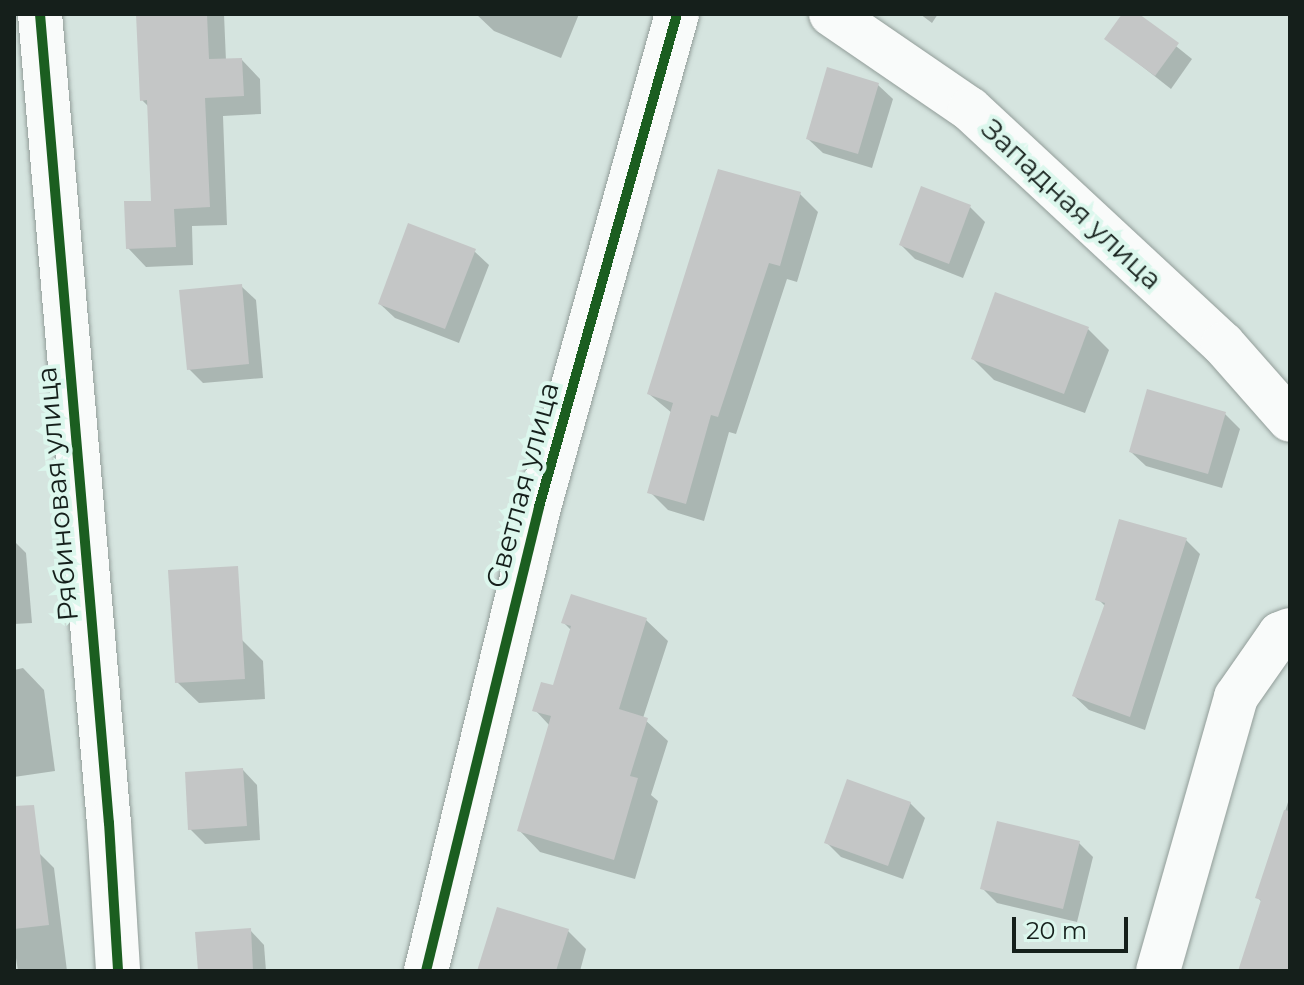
<!DOCTYPE html>
<html>
<head>
<meta charset="utf-8">
<style>
	body { margin:0 }
	#map { position:relative; width:1304px; height:985px; overflow:hidden; background:#d5e4df; font-family:Montserrat,sans-serif }
	div>[style] { position:absolute }
	[style*='--x'] { left:calc(var(--x)*1px); top:calc(var(--y)*1px); width:calc(var(--w)*1px); rotate:calc(var(--a)*1deg) }
	.shadow>* { inset:0; background:#0003 }
	.building>* { inset:0; background:#c4c6c6 }
	.roads { filter:drop-shadow(0 0 2px #929d99) drop-shadow(0 0 2px #929d99) }
	.minor>* { height:44px; margin:-22px; padding:0 22px; transform-origin:22px; border-radius:22px; background:#f9fbfa }
	.cycleway>* { height:10px; margin:-5px; padding:0 5px; transform-origin:5px; border-radius:5px; background:#1b5e20 }
	span { translate:-50% -50%; white-space:nowrap; text-align:center; line-height:1.15; -webkit-text-stroke:8px #dcf7ed; paint-order:stroke }
	.street-label { font-size:28px; color:#151f1b }
	.frame { position:absolute; inset:0; border:16px solid #151f1b; pointer-events:none }
	.scale { position:absolute; left:1012px; top:917px; width:116px; height:36px; box-sizing:border-box; border:4px solid #151f1b; border-top:0; padding-left:10px; font-size:24px; line-height:28px; white-space:nowrap; color:#151f1b; -webkit-text-stroke:6px #dcf7ed; paint-order:stroke }
</style>
</head>
<body>
<div id="map">
	<div class="shadow">
		<div style="clip-path:polygon(138px 14px,224px 14px,226px 61px,242px 60px,260px 79px,261px 114px,223px 116px,227px 225px,192px 226px,193px 265px,146px 267px,128px 248px,153px 203px,149px 107px,142px 100px)"></div>
		<div style="clip-path:polygon(476px 14px,579px 14px,561px 58px,494px 31px)"></div>
		<div style="clip-path:polygon(920px 14px,938px 14px,932px 23px)"></div>
		<div style="clip-path:polygon(1124px 14px,1136px 14px,1192px 59px,1171px 89px,1106px 38px)"></div>
		<div style="clip-path:polygon(878px 85px,893px 99px,872px 168px,823px 153px,808px 139px)"></div>
		<div style="clip-path:polygon(800px 194px,818px 212px,797px 282px,787px 279px,736px 434px,729px 432px,704px 521px,668px 510px,650px 492px,672px 413px,649px 394px)"></div>
		<div style="clip-path:polygon(970px 207px,985px 222px,963px 278px,915px 259px,901px 245px)"></div>
		<div style="clip-path:polygon(474px 251px,489px 265px,459px 343px,395px 318px,380px 304px)"></div>
		<div style="clip-path:polygon(241px 286px,256px 300px,263px 378px,203px 383px,189px 369px)"></div>
		<div style="clip-path:polygon(1088px 329px,1109px 350px,1085px 413px,994px 380px,973px 359px)"></div>
		<div style="clip-path:polygon(1225px 414px,1240px 429px,1222px 488px,1146px 466px,1131px 452px)"></div>
		<div style="clip-path:polygon(1186px 540px,1200px 554px,1145px 730px,1089px 710px,1074px 696px,1106px 607px,1098px 599px)"></div>
		<div style="clip-path:polygon(14px 541px,26px 553px,32px 623px,14px 624px)"></div>
		<div style="clip-path:polygon(572px 597px,646px 620px,668px 641px,643px 718px,668px 741px,651px 795px,658px 801px,635px 879px,540px 852px,519px 830px,550px 726px,535px 710px,554px 688px,572px 631px,564px 623px)"></div>
		<div style="clip-path:polygon(242px 640px,263px 661px,265px 699px,199px 703px,177px 682px)"></div>
		<div style="clip-path:polygon(23px 668px,44px 690px,55px 771px,14px 777px,14px 670px)"></div>
		<div style="clip-path:polygon(243px 770px,257px 785px,260px 840px,205px 844px,190px 829px)"></div>
		<div style="clip-path:polygon(1290px 796px,1290px 971px,1240px 971px,1262px 902px,1257px 897px)"></div>
		<div style="clip-path:polygon(910px 803px,925px 818px,903px 879px,841px 857px,826px 842px)"></div>
		<div style="clip-path:polygon(1079px 843px,1093px 857px,1077px 922px,997px 903px,982px 888px)"></div>
		<div style="clip-path:polygon(39px 853px,54px 868px,67px 971px,18px 971px,14px 945px,14px 856px)"></div>
		<div style="clip-path:polygon(250px 930px,264px 945px,266px 971px,200px 971px)"></div>
		<div style="clip-path:polygon(568px 931px,586px 949px,580px 971px,480px 971px)"></div>
	</div>
	<div class="building">
		<div style="clip-path:polygon(136px 14px,207px 14px,209px 59px,242px 58px,244px 96px,205px 98px,210px 207px,174px 209px,176px 247px,126px 249px,124px 201px,151px 201px,147px 100px,140px 101px)"></div>
		<div style="clip-path:polygon(1122px 14px,1139px 14px,1179px 43px,1155px 76px,1104px 39px)"></div>
		<div style="clip-path:polygon(827px 67px,879px 83px,858px 154px,806px 139px)"></div>
		<div style="clip-path:polygon(718px 169px,801px 192px,780px 266px,769px 263px,718px 417px,711px 415px,686px 504px,647px 493px,673px 403px,647px 394px)"></div>
		<div style="clip-path:polygon(921px 186px,971px 205px,949px 264px,899px 245px)"></div>
		<div style="clip-path:polygon(408px 223px,476px 249px,445px 329px,378px 304px)"></div>
		<div style="clip-path:polygon(242px 284px,249px 364px,187px 370px,179px 290px)"></div>
		<div style="clip-path:polygon(995px 292px,1089px 327px,1064px 394px,971px 359px)"></div>
		<div style="clip-path:polygon(1147px 389px,1226px 412px,1208px 474px,1129px 452px)"></div>
		<div style="clip-path:polygon(1119px 519px,1187px 538px,1130px 717px,1072px 696px,1105px 603px,1095px 600px)"></div>
		<div style="clip-path:polygon(238px 566px,245px 679px,175px 683px,168px 570px)"></div>
		<div style="clip-path:polygon(571px 594px,647px 618px,619px 709px,648px 718px,630px 776px,638px 778px,614px 860px,517px 831px,551px 716px,532px 711px,541px 682px,553px 685px,571px 626px,561px 623px)"></div>
		<div style="clip-path:polygon(243px 768px,247px 826px,188px 830px,185px 772px)"></div>
		<div style="clip-path:polygon(847px 779px,911px 802px,888px 866px,824px 843px)"></div>
		<div style="clip-path:polygon(34px 805px,49px 925px,14px 929px,14px 806px)"></div>
		<div style="clip-path:polygon(1284px 810px,1290px 811px,1290px 971px,1238px 971px,1261px 900px,1255px 898px)"></div>
		<div style="clip-path:polygon(997px 821px,1080px 841px,1063px 909px,980px 889px)"></div>
		<div style="clip-path:polygon(497px 907px,569px 929px,556px 971px,477px 971px)"></div>
		<div style="clip-path:polygon(251px 928px,253px 971px,198px 971px,195px 932px)"></div>
	</div>
	<div class="roads">
		<div class="minor">
			<div style="--x:40;--y:14;--w:812;--a:85.13"></div>
			<div style="--x:109;--y:823;--w:148;--a:86.5"></div>
			<div style="--x:831;--y:14;--w:168;--a:34.4"></div>
			<div style="--x:970;--y:109;--w:345;--a:42.9"></div>
			<div style="--x:1223;--y:344;--w:101;--a:48.6"></div>
			<div style="--x:426;--y:971;--w:478;--a:-76.3"></div>
			<div style="--x:539;--y:507;--w:512;--a:-74.36"></div>
			<div style="--x:1158;--y:971;--w:285;--a:-74.1"></div>
			<div style="--x:1236;--y:697;--w:77;--a:-55.1"></div>
			<div style="--x:1280;--y:634;--w:11;--a:-22"></div>
		</div>
	</div>
	<div class="cycleway">
		<div style="--x:40;--y:14;--w:812;--a:85.13"></div>
		<div style="--x:109;--y:823;--w:148;--a:86.5"></div>
		<div style="--x:426;--y:971;--w:478;--a:-76.3"></div>
		<div style="--x:539;--y:507;--w:512;--a:-74.36"></div>
	</div>
	<div class="street-label">
		<span style="left:1072px;top:204px;rotate:43deg">Западная улица</span>
		<span style="left:522px;top:485px;rotate:-75deg">Светлая улица</span>
		<span style="left:57px;top:494px;rotate:-95deg">Рябиновая улица</span>
	</div>
	<div class="frame"></div>
	<div class="scale">20 m</div>
</div>
</body>
</html>
